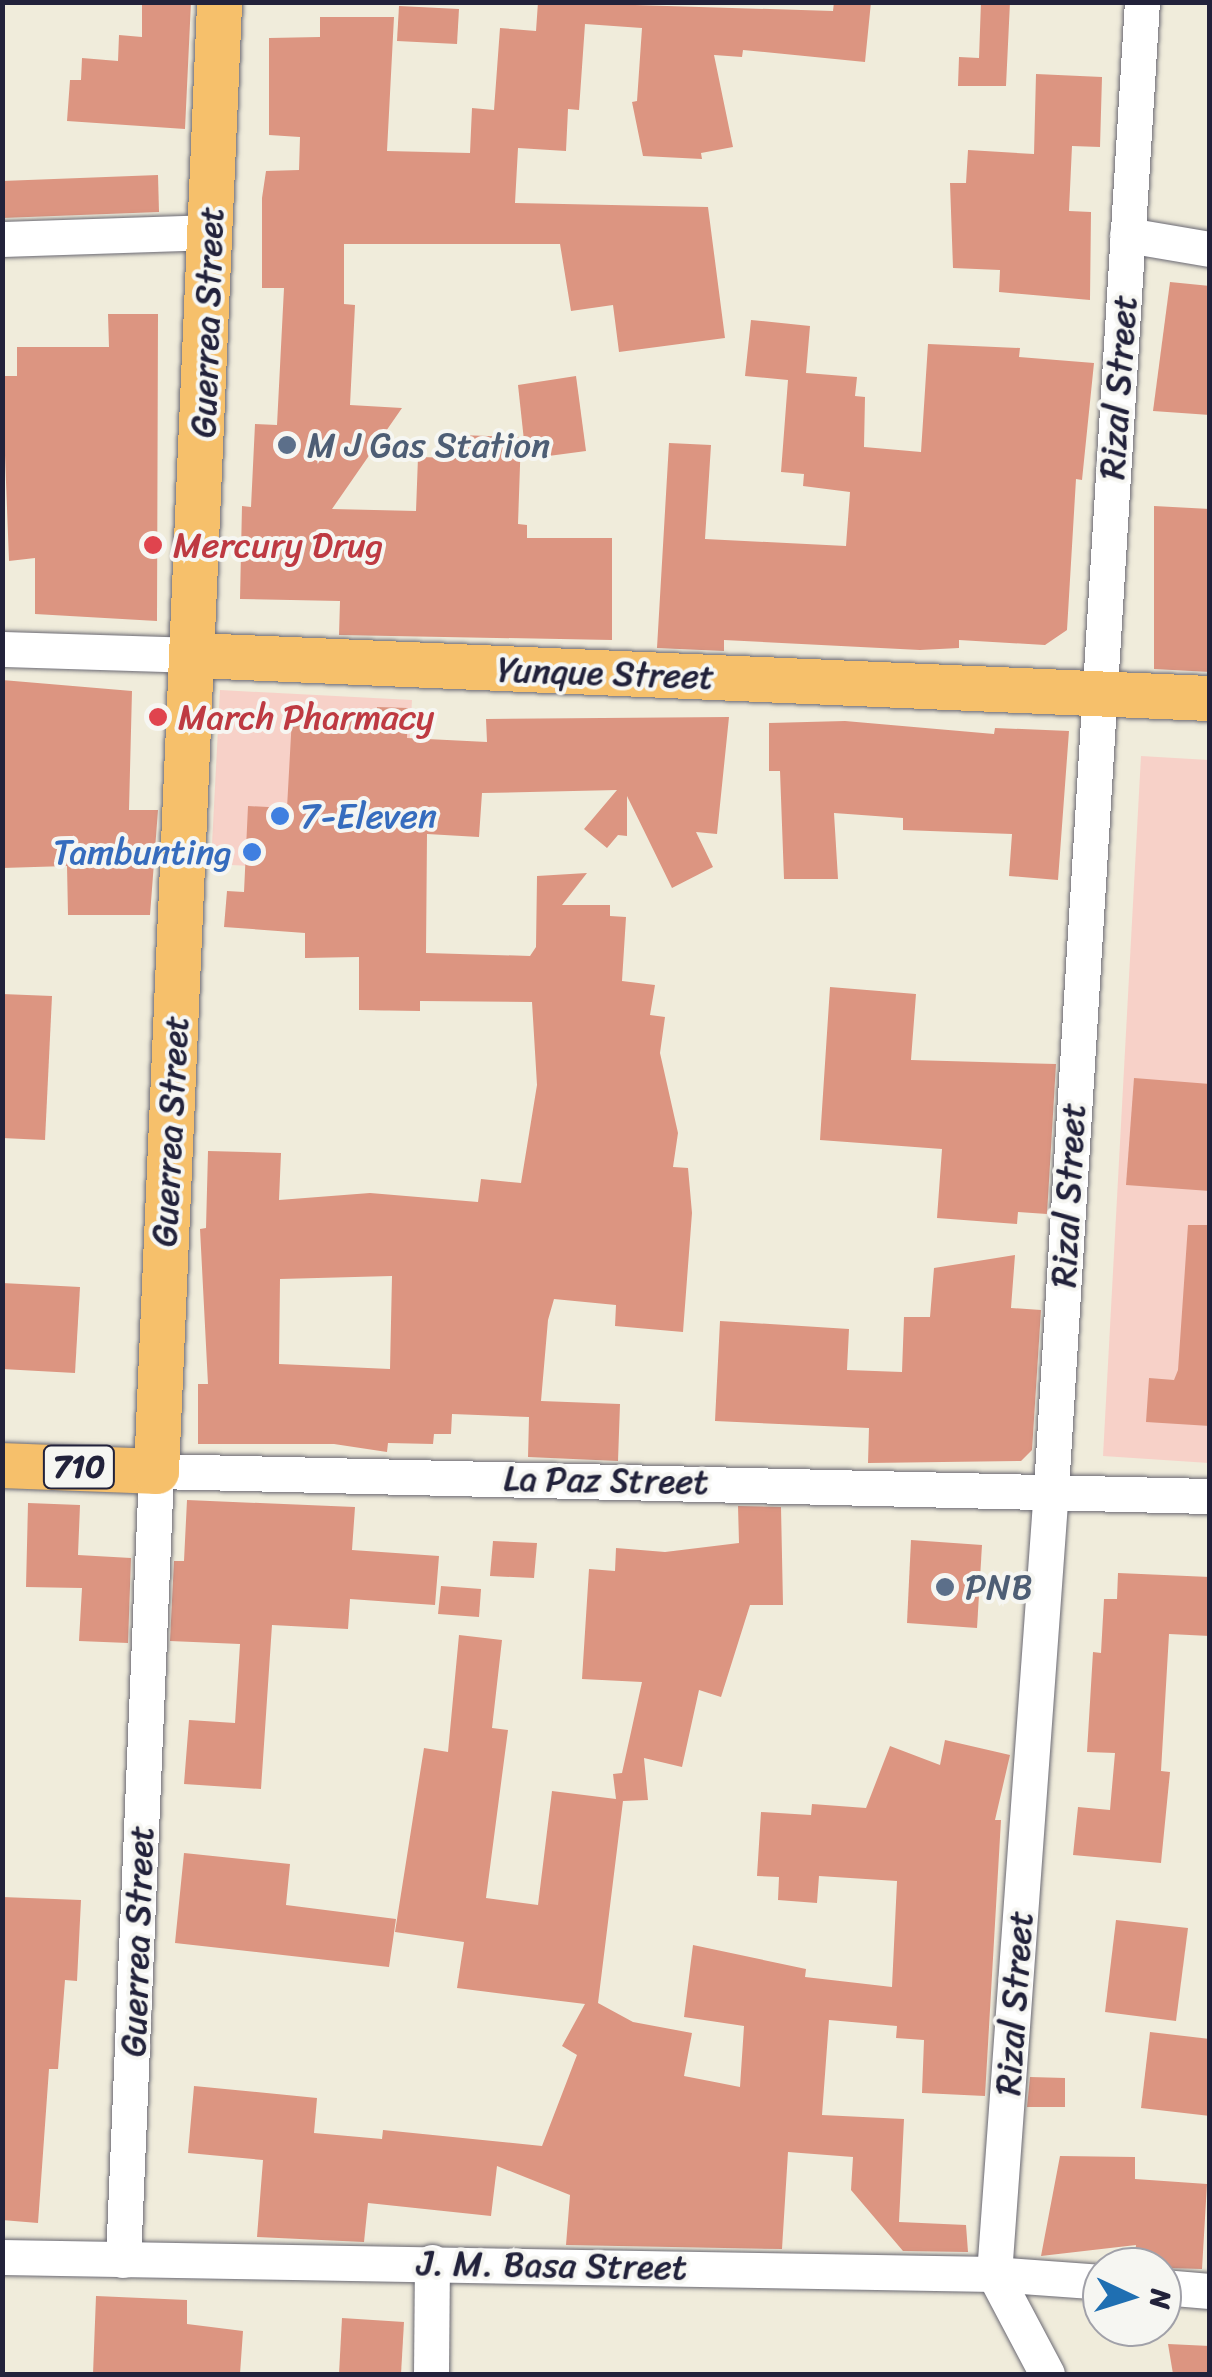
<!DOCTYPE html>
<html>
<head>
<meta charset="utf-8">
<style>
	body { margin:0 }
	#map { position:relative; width:1212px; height:2377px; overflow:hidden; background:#f0ecdb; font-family:Sriracha,sans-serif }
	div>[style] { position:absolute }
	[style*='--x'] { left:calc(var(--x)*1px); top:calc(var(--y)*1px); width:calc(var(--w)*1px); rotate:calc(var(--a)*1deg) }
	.built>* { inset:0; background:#f7d1c8 }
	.building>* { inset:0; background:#dc9581 }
	.roads { filter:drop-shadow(0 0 2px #6a6973) drop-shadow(0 0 2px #6a6973) }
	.minor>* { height:35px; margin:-17.5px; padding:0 17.5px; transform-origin:17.5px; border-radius:17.5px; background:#fff }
	.major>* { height:45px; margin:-22.5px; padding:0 22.5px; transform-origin:22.5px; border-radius:22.5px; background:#f6c06b }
	.dots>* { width:28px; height:28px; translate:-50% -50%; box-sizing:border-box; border:5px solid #f6f6f2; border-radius:50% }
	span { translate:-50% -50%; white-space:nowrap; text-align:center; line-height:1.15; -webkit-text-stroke:8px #f6f6f2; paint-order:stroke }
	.shield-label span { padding:2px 8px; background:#f6f6f2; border:2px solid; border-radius:8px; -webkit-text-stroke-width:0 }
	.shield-label { font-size:32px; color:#22223b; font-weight:700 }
	.street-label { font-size:35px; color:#22223b }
	.service-label { font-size:35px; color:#4e5e75 }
	.left { translate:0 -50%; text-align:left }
	.health-label { font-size:35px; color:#be3a42 }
	.shop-label { font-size:35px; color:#366cbe }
	.right { translate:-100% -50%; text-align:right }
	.frame { position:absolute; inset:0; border:5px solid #22223b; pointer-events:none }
	.north { position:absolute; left:1082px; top:2247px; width:100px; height:100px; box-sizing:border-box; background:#f6f6f2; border:2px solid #a1a1a9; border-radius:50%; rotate:94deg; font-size:28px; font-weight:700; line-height:40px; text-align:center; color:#22223b }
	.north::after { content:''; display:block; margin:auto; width:35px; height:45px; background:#1f6fb2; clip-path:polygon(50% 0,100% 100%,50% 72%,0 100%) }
</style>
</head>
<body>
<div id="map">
	<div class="built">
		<div style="clip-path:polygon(220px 690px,412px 700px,402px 874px,211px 864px)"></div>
		<div style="clip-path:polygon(1141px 756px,1209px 760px,1209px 1463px,1103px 1456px)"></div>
	</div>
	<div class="building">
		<div style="clip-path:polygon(142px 2px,191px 2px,185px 129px,67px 121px,70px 80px,81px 80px,82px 58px,118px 61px,119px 35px,142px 37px)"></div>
		<div style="clip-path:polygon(538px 2px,833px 11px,834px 2px,871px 2px,865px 62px,743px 50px,742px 57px,714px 55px,733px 147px,701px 153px,702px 159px,643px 156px,632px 102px,637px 101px,642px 28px,585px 24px,579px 110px,568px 109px,566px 151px,518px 148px,515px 203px,708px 207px,725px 338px,619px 352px,613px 305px,571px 311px,560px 244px,344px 244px,344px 304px,355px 305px,350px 405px,402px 408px,332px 509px,416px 511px,418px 457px,459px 458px,459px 435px,521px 437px,518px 524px,527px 525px,527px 538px,612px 538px,612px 640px,339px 635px,340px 601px,240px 599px,242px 506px,251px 507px,255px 424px,277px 425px,284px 288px,262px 288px,262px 198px,266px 171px,299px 170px,300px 137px,269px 135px,269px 38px,320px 37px,320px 17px,394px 17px,387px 151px,470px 153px,472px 108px,494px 110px,500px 28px,536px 31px)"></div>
		<div style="clip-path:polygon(981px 2px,1010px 2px,1006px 86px,958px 86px,959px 57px,979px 58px)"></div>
		<div style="clip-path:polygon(399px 6px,459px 9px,457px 44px,397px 41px)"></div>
		<div style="clip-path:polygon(1036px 74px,1102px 77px,1100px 147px,1072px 146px,1069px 211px,1091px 212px,1090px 300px,999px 292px,1000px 270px,953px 268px,950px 183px,966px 183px,968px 150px,1034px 154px)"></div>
		<div style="clip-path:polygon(158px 175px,159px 212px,2px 218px,2px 181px)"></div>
		<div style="clip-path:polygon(1170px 282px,1210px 286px,1210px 415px,1153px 411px)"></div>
		<div style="clip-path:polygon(108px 314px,158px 314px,157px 621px,35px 614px,35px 558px,9px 561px,2px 376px,17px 376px,17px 347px,109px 347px)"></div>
		<div style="clip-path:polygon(751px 320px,810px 326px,806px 373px,857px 377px,855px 396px,865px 397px,864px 447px,921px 452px,928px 344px,1020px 348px,1019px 357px,1094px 363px,1082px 480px,1076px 479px,1067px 630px,1045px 645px,959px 640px,959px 648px,920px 650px,724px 640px,724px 651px,657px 648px,669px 443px,711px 445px,705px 539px,846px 546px,850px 492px,803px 486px,804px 474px,781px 472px,788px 380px,745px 376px)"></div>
		<div style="clip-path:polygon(576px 376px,586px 451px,526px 459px,518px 385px)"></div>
		<div style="clip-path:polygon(1154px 506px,1210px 509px,1210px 672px,1154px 669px)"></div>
		<div style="clip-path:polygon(2px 680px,132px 691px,129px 810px,158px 810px,150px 915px,68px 915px,67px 866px,2px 868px)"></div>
		<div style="clip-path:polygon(evenodd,377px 707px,408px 708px,407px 738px,487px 742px,486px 719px,729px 717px,717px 834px,696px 832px,713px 867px,672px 888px,627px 796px,627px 836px,618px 835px,607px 848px,584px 829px,617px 790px,482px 793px,479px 837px,427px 834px,426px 953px,530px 956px,536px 947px,537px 876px,587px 873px,562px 905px,610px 905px,610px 916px,626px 917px,622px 981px,655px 985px,650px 1015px,665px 1017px,660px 1053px,678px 1133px,673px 1167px,688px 1168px,692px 1213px,683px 1332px,615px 1326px,616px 1305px,554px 1299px,548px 1320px,541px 1401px,620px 1404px,618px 1461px,528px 1457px,529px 1417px,452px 1414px,451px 1434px,434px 1434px,433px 1444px,388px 1443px,387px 1452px,334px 1444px,198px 1444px,198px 1384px,208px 1384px,200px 1229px,206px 1228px,208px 1151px,281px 1153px,279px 1200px,370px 1193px,478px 1202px,481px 1179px,521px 1183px,537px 1085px,532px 1002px,420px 1001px,420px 1011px,359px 1010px,359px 957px,305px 958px,305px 933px,224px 927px,227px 891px,244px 892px,248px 806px,287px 808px,292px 717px,376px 721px,377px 707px,392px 1276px,390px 1369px,279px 1364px,280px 1279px,392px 1276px)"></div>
		<div style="clip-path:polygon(845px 721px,994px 734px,995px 728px,1069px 731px,1058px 880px,1009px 876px,1012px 834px,903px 830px,903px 818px,834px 813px,838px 879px,784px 879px,780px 771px,769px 771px,769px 723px)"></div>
		<div style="clip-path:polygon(830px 987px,916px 994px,911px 1060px,1056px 1064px,1047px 1214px,1018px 1212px,1017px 1224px,937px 1218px,942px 1149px,820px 1140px)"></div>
		<div style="clip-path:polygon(2px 994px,52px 996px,45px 1140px,2px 1138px)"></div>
		<div style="clip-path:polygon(1134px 1078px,1210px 1084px,1210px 1191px,1126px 1185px)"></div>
		<div style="clip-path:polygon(1188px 1225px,1210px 1225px,1210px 1426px,1146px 1422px,1149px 1378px,1174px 1380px,1178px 1370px)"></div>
		<div style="clip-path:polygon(1015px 1255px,1011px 1308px,1041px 1310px,1032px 1450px,1021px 1461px,868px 1463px,869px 1428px,715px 1421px,720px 1321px,849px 1329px,847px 1370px,902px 1372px,904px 1317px,930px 1317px,934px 1268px)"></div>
		<div style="clip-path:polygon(2px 1283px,80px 1287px,75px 1373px,2px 1369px)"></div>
		<div style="clip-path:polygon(187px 1500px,355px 1507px,352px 1550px,439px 1556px,435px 1605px,350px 1599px,348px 1629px,272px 1625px,261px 1789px,184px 1784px,189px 1720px,235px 1723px,240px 1644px,170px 1641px,174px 1561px,184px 1561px)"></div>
		<div style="clip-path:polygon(28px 1503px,80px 1505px,78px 1555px,131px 1558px,128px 1643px,79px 1641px,82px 1588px,26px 1587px)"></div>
		<div style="clip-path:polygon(738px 1506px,781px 1507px,783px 1605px,750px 1605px,721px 1697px,699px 1690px,682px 1767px,644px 1758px,648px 1800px,623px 1801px,598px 2003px,633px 2022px,692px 2033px,684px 2076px,740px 2087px,744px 2026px,684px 2017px,693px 1945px,806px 1969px,805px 1977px,892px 1987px,897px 1881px,819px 1876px,817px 1903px,778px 1900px,779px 1877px,757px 1876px,761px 1812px,811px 1815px,812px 1804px,866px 1808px,890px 1746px,940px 1765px,945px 1740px,1010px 1755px,995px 1820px,1001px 1820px,985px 2096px,922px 2093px,924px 2040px,896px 2038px,897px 2026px,829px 2020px,822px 2115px,904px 2119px,899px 2222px,966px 2225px,968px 2252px,903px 2251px,851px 2190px,853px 2157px,788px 2152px,782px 2249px,566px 2245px,570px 2195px,497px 2166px,491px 2216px,368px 2203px,364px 2242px,257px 2237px,263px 2160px,188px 2153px,194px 2086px,317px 2098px,314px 2133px,382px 2139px,383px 2130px,542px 2146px,577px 2055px,562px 2046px,585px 2004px,457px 1988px,464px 1942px,395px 1932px,424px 1748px,448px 1752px,459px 1635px,502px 1640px,492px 1728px,508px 1730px,486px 1898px,538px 1905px,552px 1791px,616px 1799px,613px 1774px,622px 1773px,642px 1682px,582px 1679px,589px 1569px,615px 1571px,616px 1548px,665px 1552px,739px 1543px)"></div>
		<div style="clip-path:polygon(911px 1540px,982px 1545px,977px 1628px,907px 1623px)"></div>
		<div style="clip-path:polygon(493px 1541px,537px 1543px,534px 1578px,490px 1576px)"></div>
		<div style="clip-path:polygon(1118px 1573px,1210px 1577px,1210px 1636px,1169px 1634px,1161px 1771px,1170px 1772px,1161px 1863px,1073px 1855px,1078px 1807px,1110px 1810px,1115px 1753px,1087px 1752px,1093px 1652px,1101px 1653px,1104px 1599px,1117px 1599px)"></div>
		<div style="clip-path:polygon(441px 1586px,481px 1589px,479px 1617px,438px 1614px)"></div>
		<div style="clip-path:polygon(184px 1853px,290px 1864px,286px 1905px,396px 1919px,389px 1967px,175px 1943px)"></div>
		<div style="clip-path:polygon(2px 1897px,81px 1900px,77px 1981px,65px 1980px,58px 2069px,49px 2069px,38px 2223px,2px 2220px)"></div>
		<div style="clip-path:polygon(1116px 1920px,1188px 1928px,1176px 2021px,1105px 2012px)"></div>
		<div style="clip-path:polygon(1150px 2032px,1210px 2039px,1210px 2116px,1141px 2108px)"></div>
		<div style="clip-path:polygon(1030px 2077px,1065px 2078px,1065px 2107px,1027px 2107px)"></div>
		<div style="clip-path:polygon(1060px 2156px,1135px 2157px,1135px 2179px,1207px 2184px,1202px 2269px,1134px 2267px,1136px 2245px,1041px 2256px)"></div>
		<div style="clip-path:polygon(96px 2296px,187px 2300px,187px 2324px,243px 2331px,240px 2374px,93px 2374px)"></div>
		<div style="clip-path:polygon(342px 2318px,404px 2322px,401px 2374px,339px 2374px)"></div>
		<div style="clip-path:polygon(1168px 2344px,1210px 2346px,1210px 2374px,1173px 2374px)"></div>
	</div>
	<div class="roads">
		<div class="minor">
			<div style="--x:1127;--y:235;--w:84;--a:9.6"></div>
			<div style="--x:2;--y:239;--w:209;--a:-1.9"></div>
			<div style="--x:2;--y:649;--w:193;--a:1.8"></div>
			<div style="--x:2;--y:2257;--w:992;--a:0.98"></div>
			<div style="--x:994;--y:2274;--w:108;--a:4.2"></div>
			<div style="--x:123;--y:2260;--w:790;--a:-87.6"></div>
			<div style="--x:156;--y:1471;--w:1054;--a:1.36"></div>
			<div style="--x:1162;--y:2287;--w:48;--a:4.8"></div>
			<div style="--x:431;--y:2374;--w:112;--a:-89.5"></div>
			<div style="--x:1047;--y:2374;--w:113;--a:-117.9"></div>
			<div style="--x:994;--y:2274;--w:787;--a:-85.85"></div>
			<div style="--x:1051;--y:1489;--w:1490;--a:-86.5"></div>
		</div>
		<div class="major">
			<div style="--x:195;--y:655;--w:1016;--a:2.43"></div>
			<div style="--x:2;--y:1465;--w:154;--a:2.2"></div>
			<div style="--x:156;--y:1471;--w:1470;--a:-87.54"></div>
		</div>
	</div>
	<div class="dots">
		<div style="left:287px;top:445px;background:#5c6f8a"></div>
		<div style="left:153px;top:545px;background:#e0444e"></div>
		<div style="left:158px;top:717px;background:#e0444e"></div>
		<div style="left:280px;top:816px;background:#3f7fe0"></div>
		<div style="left:252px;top:852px;background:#3f7fe0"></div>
		<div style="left:945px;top:1587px;background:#5c6f8a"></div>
	</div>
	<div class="shield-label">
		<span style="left:79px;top:1467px">710</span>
	</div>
	<div class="street-label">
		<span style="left:207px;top:322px;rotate:-88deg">Guerrea Street</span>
		<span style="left:1118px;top:387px;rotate:-86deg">Rizal Street</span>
		<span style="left:606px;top:673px;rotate:2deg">Yunque Street</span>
		<span style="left:170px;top:1131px;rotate:-87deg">Guerrea Street</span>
		<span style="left:1068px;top:1195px;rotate:-87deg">Rizal Street</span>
		<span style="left:606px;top:1480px;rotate:1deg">La Paz Street</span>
		<span style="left:137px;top:1941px;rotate:-88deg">Guerrea Street</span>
		<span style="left:1014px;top:2003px;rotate:-86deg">Rizal Street</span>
		<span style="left:552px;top:2265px;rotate:1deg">J. M. Basa Street</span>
	</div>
	<div class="service-label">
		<span class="left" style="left:307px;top:445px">M J Gas Station</span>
		<span class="left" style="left:965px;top:1587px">PNB</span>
	</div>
	<div class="health-label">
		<span class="left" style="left:173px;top:545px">Mercury Drug</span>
		<span class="left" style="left:178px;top:717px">March Pharmacy</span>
	</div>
	<div class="shop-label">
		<span class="left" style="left:300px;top:816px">7-Eleven</span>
		<span class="right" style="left:232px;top:852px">Tambunting</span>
	</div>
	<div class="frame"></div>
	<div class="north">N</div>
</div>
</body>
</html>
